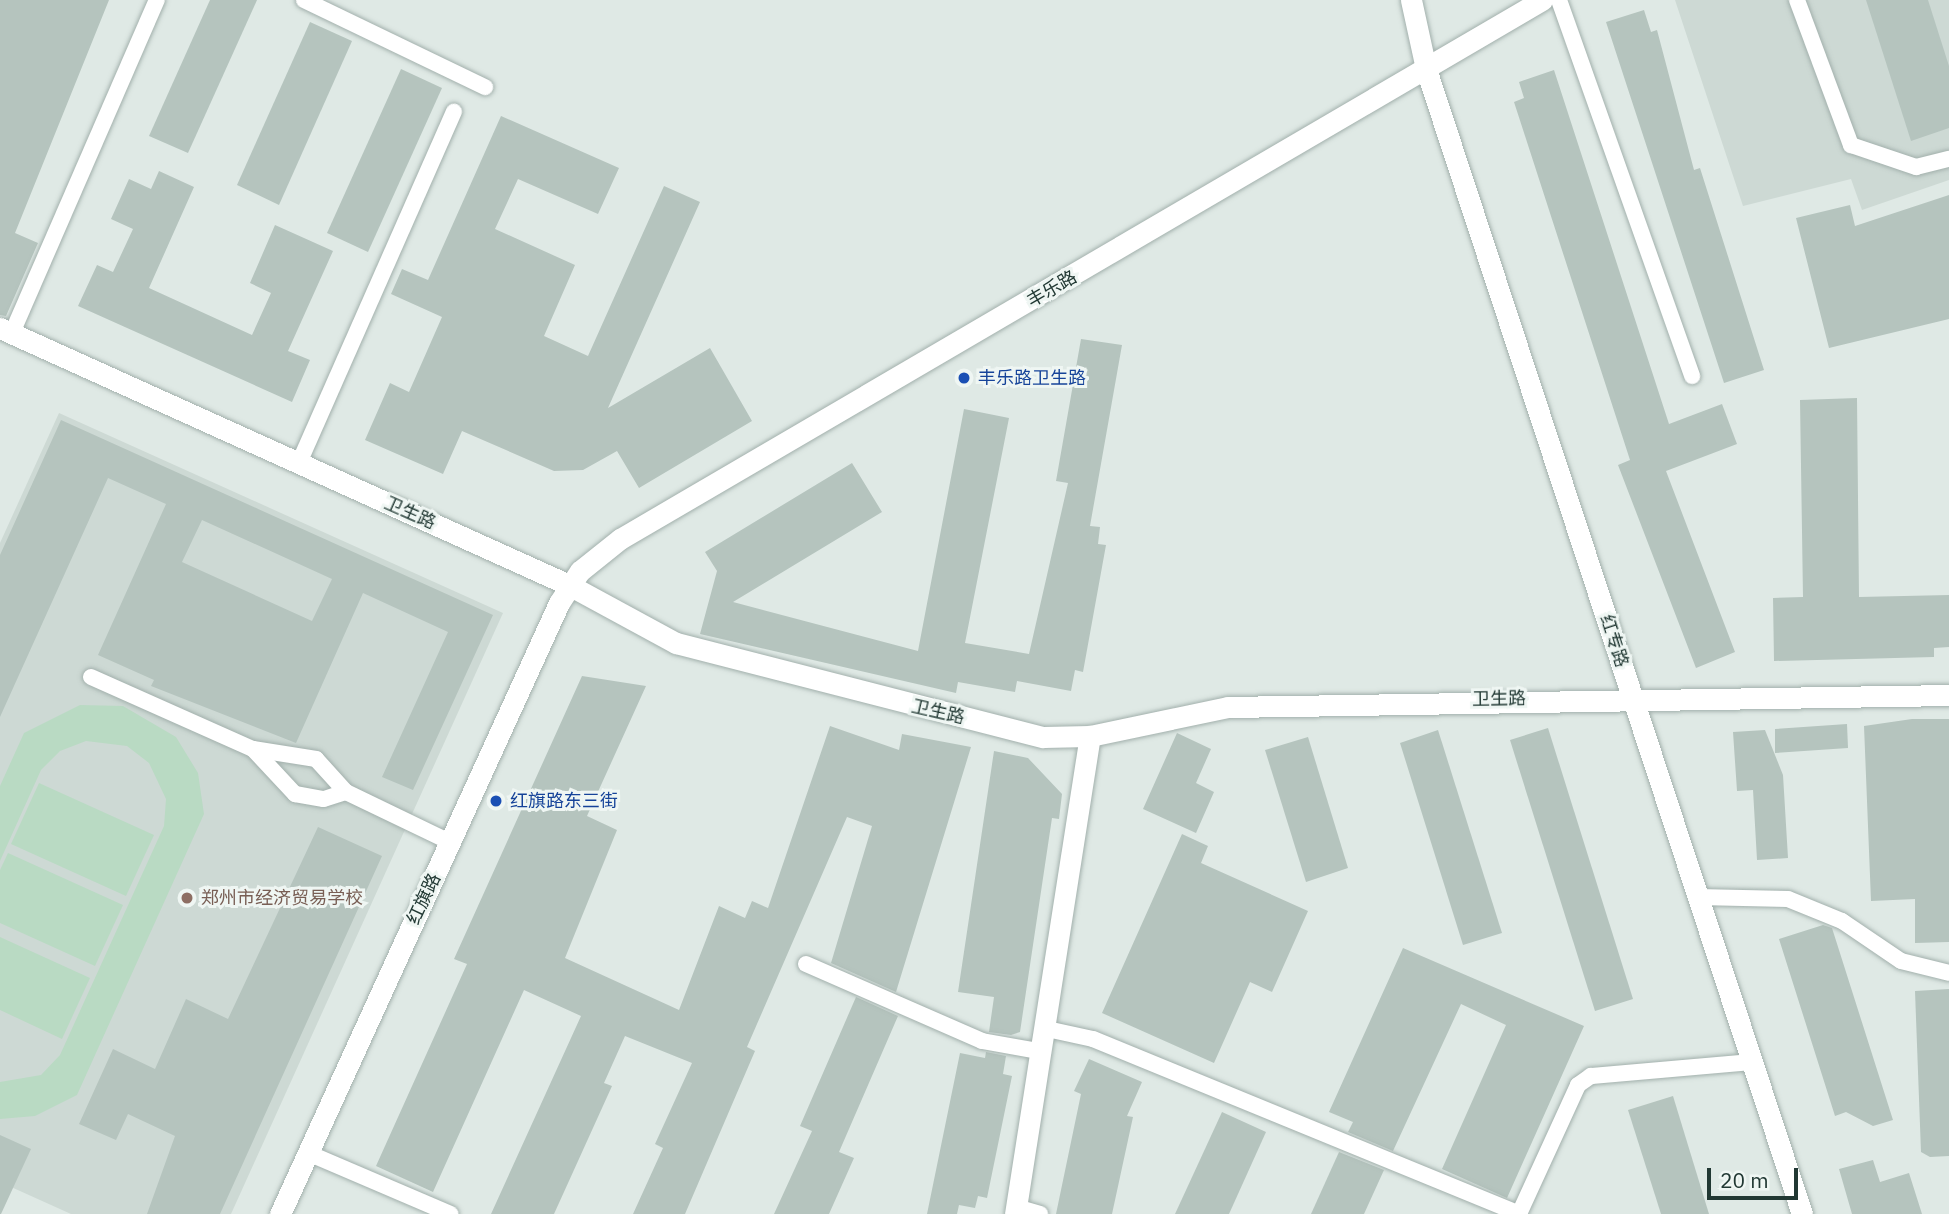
<!DOCTYPE html>
<html>
<head>
<meta charset="utf-8">
<style>
	body { margin:0 }
	#map { position:relative; width:1949px; height:1214px; overflow:hidden; background:#dfe9e5; font-family:"IBM Plex Sans","Noto Sans SC",sans-serif }
	div>[style] { position:absolute }
	[style*='--x'] { left:calc(var(--x)*1px); top:calc(var(--y)*1px); width:calc(var(--w)*1px); rotate:calc(var(--a)*1deg) }
	.built>* { inset:0; background:#cdd9d4 }
	.green>* { inset:0; background:#b9dac3 }
	.building>* { inset:0; background:#b5c4be }
	.roads { filter:drop-shadow(0 0 2px #a2b0ac) drop-shadow(0 0 2px #a2b0ac) }
	.lane>* { height:16px; margin:-8px; padding:0 8px; transform-origin:8px; border-radius:8px; background:#fff }
	.street>* { height:21px; margin:-10.5px; padding:0 10.5px; transform-origin:10.5px; border-radius:10.5px; background:#fff }
	.secondary>* { height:21px; margin:-10.5px; padding:0 10.5px; transform-origin:10.5px; border-radius:10.5px; background:#fff }
	.dots>* { width:19px; height:19px; translate:-50% -50%; box-sizing:border-box; border:4px solid #eff6f3; border-radius:50% }
	span { translate:-50% -50%; white-space:nowrap; text-align:center; line-height:1.15; -webkit-text-stroke:6px #eff6f3; paint-order:stroke }
	.street-label { font-size:18px; color:#213833 }
	.transit-label { font-size:18px; color:#164399 }
	.left { translate:0 -50%; text-align:left }
	.education-label { font-size:18px; color:#785e54 }
	.scale { position:absolute; left:1707px; top:1168px; width:91px; height:32px; box-sizing:border-box; border:4px solid #213833; border-top:0; padding-left:9px; font-size:21px; line-height:24px; white-space:nowrap; color:#213833; -webkit-text-stroke:5px #eff6f3; paint-order:stroke }
</style>
</head>
<body>
<div id="map">
	<div class="built">
		<div style="clip-path:polygon(1675px 0,1949px 0,1949px 180px,1862px 210px,1851px 179px,1743px 206px)"></div>
		<div style="clip-path:polygon(59px 413px,503px 613px,231px 1214px,71px 1214px,0 1182px,0 543px)"></div>
	</div>
	<div class="green">
		<div style="clip-path:polygon(80px 705px,123px 706px,176px 737px,198px 773px,204px 814px,77px 1095px,35px 1116px,0 1119px,0 1082px,41px 1075px,60px 1055px,164px 826px,166px 799px,149px 763px,127px 746px,86px 741px,60px 751px,41px 770px,0 861px,0 786px,24px 733px)"></div>
		<div style="clip-path:polygon(39px 783px,154px 835px,126px 896px,11px 844px)"></div>
		<div style="clip-path:polygon(8px 853px,123px 905px,95px 966px,0 923px,0 870px)"></div>
		<div style="clip-path:polygon(0 937px,90px 978px,62px 1039px,0 1010px)"></div>
	</div>
	<div class="building">
		<div style="clip-path:polygon(0 0,109px 0,15px 233px,38px 243px,6px 316px,0 315px)"></div>
		<div style="clip-path:polygon(210px 0,257px 0,188px 153px,149px 136px)"></div>
		<div style="clip-path:polygon(1866px 0,1928px 0,1949px 66px,1949px 128px,1911px 141px)"></div>
		<div style="clip-path:polygon(1644px 10px,1651px 32px,1657px 30px,1694px 170px,1700px 168px,1764px 370px,1724px 383px,1606px 22px)"></div>
		<div style="clip-path:polygon(310px 22px,352px 41px,279px 205px,237px 185px)"></div>
		<div style="clip-path:polygon(401px 69px,442px 88px,368px 252px,327px 233px)"></div>
		<div style="clip-path:polygon(1554px 70px,1669px 424px,1722px 404px,1737px 444px,1666px 471px,1735px 652px,1696px 668px,1618px 465px,1630px 460px,1514px 102px,1524px 98px,1519px 82px)"></div>
		<div style="clip-path:polygon(501px 116px,619px 168px,598px 214px,518px 179px,495px 229px,575px 265px,544px 336px,588px 356px,664px 186px,700px 202px,608px 408px,710px 348px,752px 421px,639px 488px,617px 451px,583px 470px,554px 471px,462px 431px,443px 474px,365px 440px,390px 383px,409px 392px,442px 317px,391px 294px,402px 269px,428px 280px)"></div>
		<div style="clip-path:polygon(159px 171px,194px 187px,149px 288px,252px 335px,271px 293px,250px 283px,275px 225px,333px 251px,288px 351px,310px 360px,292px 402px,78px 306px,97px 265px,113px 272px,133px 229px,111px 219px,129px 179px,151px 189px)"></div>
		<div style="clip-path:polygon(1949px 195px,1949px 319px,1829px 348px,1796px 218px,1850px 205px,1855px 226px)"></div>
		<div style="clip-path:polygon(1081px 339px,1122px 345px,1090px 526px,1100px 527px,1098px 544px,1106px 545px,1083px 672px,1075px 670px,1071px 691px,1017px 681px,1015px 692px,958px 682px,956px 693px,700px 634px,717px 571px,705px 552px,852px 463px,882px 512px,733px 602px,918px 651px,964px 409px,1009px 418px,965px 643px,1029px 654px,1068px 483px,1056px 481px)"></div>
		<div style="clip-path:polygon(1857px 398px,1859px 597px,1949px 595px,1949px 647px,1934px 648px,1934px 657px,1774px 661px,1773px 598px,1803px 597px,1800px 400px)"></div>
		<div style="clip-path:polygon(evenodd,61px 420px,493px 615px,413px 790px,382px 777px,448px 632px,363px 593px,296px 743px,151px 686px,154px 680px,98px 655px,166px 504px,108px 478px,0 717px,0 555px,61px 420px,202px 520px,332px 579px,312px 621px,182px 562px,202px 520px)"></div>
		<div style="clip-path:polygon(582px 676px,646px 686px,587px 816px,617px 830px,565px 958px,679px 1010px,719px 906px,745px 918px,752px 901px,768px 908px,830px 726px,899px 750px,902px 734px,971px 747px,896px 992px,831px 963px,872px 826px,847px 817px,747px 1047px,755px 1051px,685px 1214px,633px 1214px,663px 1148px,655px 1144px,692px 1063px,625px 1036px,604px 1083px,612px 1086px,554px 1214px,491px 1214px,581px 1016px,524px 990px,433px 1192px,376px 1166px,467px 964px,454px 959px)"></div>
		<div style="clip-path:polygon(1912px 719px,1949px 719px,1949px 942px,1915px 943px,1915px 899px,1871px 901px,1864px 726px)"></div>
		<div style="clip-path:polygon(1847px 724px,1848px 748px,1775px 753px,1775px 729px)"></div>
		<div style="clip-path:polygon(1548px 728px,1633px 999px,1595px 1011px,1510px 740px)"></div>
		<div style="clip-path:polygon(1438px 730px,1502px 933px,1463px 945px,1400px 743px)"></div>
		<div style="clip-path:polygon(1765px 730px,1783px 775px,1788px 858px,1757px 860px,1753px 790px,1737px 791px,1733px 732px)"></div>
		<div style="clip-path:polygon(1177px 733px,1211px 749px,1196px 783px,1214px 792px,1196px 833px,1143px 809px)"></div>
		<div style="clip-path:polygon(1308px 737px,1348px 868px,1306px 882px,1265px 750px)"></div>
		<div style="clip-path:polygon(994px 751px,1028px 758px,1062px 794px,1059px 819px,1052px 818px,1020px 1032px,1011px 1035px,989px 1032px,994px 997px,958px 992px)"></div>
		<div style="clip-path:polygon(318px 827px,382px 856px,220px 1214px,147px 1214px,175px 1136px,128px 1114px,116px 1140px,79px 1124px,113px 1049px,155px 1069px,186px 999px,228px 1019px)"></div>
		<div style="clip-path:polygon(1182px 834px,1208px 846px,1201px 863px,1308px 911px,1272px 992px,1250px 982px,1214px 1063px,1102px 1013px)"></div>
		<div style="clip-path:polygon(1823px 925px,1832px 928px,1893px 1120px,1873px 1126px,1846px 1112px,1835px 1116px,1779px 939px)"></div>
		<div style="clip-path:polygon(1403px 948px,1584px 1026px,1507px 1198px,1442px 1169px,1506px 1025px,1461px 1004px,1393px 1151px,1348px 1132px,1353px 1122px,1329px 1112px)"></div>
		<div style="clip-path:polygon(1949px 989px,1949px 1156px,1930px 1157px,1921px 1152px,1915px 991px)"></div>
		<div style="clip-path:polygon(856px 997px,898px 1016px,839px 1152px,854px 1158px,829px 1214px,774px 1214px,812px 1131px,800px 1126px)"></div>
		<div style="clip-path:polygon(986px 1052px,1006px 1056px,1003px 1074px,1012px 1076px,987px 1198px,978px 1196px,975px 1208px,959px 1205px,957px 1214px,927px 1214px,960px 1053px,985px 1058px)"></div>
		<div style="clip-path:polygon(1089px 1059px,1142px 1082px,1127px 1116px,1133px 1117px,1112px 1214px,1056px 1214px,1081px 1094px,1074px 1091px)"></div>
		<div style="clip-path:polygon(1673px 1096px,1709px 1214px,1661px 1214px,1628px 1110px)"></div>
		<div style="clip-path:polygon(1222px 1112px,1266px 1132px,1229px 1214px,1175px 1214px)"></div>
		<div style="clip-path:polygon(0 1135px,31px 1149px,1px 1214px,0 1214px)"></div>
		<div style="clip-path:polygon(1339px 1152px,1384px 1170px,1364px 1214px,1311px 1214px)"></div>
		<div style="clip-path:polygon(1873px 1160px,1880px 1182px,1909px 1173px,1922px 1214px,1852px 1214px,1839px 1169px)"></div>
	</div>
	<div class="roads">
		<div class="lane">
			<div style="--x:304;--y:0;--w:201;--a:25.7"></div>
			<div style="--x:1559;--y:0;--w:399;--a:70.5"></div>
			<div style="--x:1797;--y:0;--w:155;--a:69.6"></div>
			<div style="--x:1851;--y:145;--w:69;--a:18.7"></div>
			<div style="--x:1916;--y:167;--w:34;--a:-14"></div>
			<div style="--x:12;--y:333;--w:363;--a:-66.5"></div>
			<div style="--x:299;--y:463;--w:384;--a:-66.2"></div>
			<div style="--x:91;--y:677;--w:177;--a:24"></div>
			<div style="--x:253;--y:749;--w:64;--a:9"></div>
			<div style="--x:316;--y:759;--w:45;--a:47.7"></div>
			<div style="--x:346;--y:792;--w:115;--a:25.7"></div>
			<div style="--x:253;--y:749;--w:62;--a:47"></div>
			<div style="--x:295;--y:794;--w:29;--a:10"></div>
			<div style="--x:324;--y:799;--w:23;--a:-18"></div>
			<div style="--x:1698;--y:897;--w:90;--a:1.3"></div>
			<div style="--x:1788;--y:899;--w:58;--a:22.2"></div>
			<div style="--x:1842;--y:921;--w:71;--a:34.1"></div>
			<div style="--x:1901;--y:961;--w:49;--a:14"></div>
			<div style="--x:806;--y:964;--w:192;--a:23.6"></div>
			<div style="--x:982;--y:1041;--w:62;--a:10.2"></div>
			<div style="--x:1047;--y:1029;--w:47;--a:12.3"></div>
			<div style="--x:1093;--y:1039;--w:461;--a:22.3"></div>
			<div style="--x:1519;--y:1214;--w:142;--a:-65.4"></div>
			<div style="--x:1578;--y:1085;--w:16;--a:-35"></div>
			<div style="--x:1591;--y:1076;--w:162;--a:-5"></div>
			<div style="--x:308;--y:1153;--w:155;--a:23.2"></div>
			<div style="--x:1016;--y:1207;--w:25;--a:16"></div>
		</div>
		<div class="street">
			<div style="--x:0;--y:328;--w:624;--a:24.31"></div>
			<div style="--x:569;--y:585;--w:122;--a:28.5"></div>
			<div style="--x:676;--y:643;--w:379;--a:14.4"></div>
			<div style="--x:1043;--y:737;--w:47;--a:-1.2"></div>
			<div style="--x:1090;--y:736;--w:141;--a:-11.9"></div>
			<div style="--x:1228;--y:707;--w:721;--a:-0.95"></div>
			<div style="--x:280;--y:1214;--w:672;--a:-65.46"></div>
			<div style="--x:559;--y:603;--w:38;--a:-57"></div>
			<div style="--x:580;--y:571;--w:51;--a:-38.7"></div>
			<div style="--x:620;--y:539;--w:1068;--a:-30.31"></div>
			<div style="--x:1015;--y:1214;--w:484;--a:-81.1"></div>
		</div>
		<div class="secondary">
			<div style="--x:1411;--y:0;--w:71;--a:77.7"></div>
			<div style="--x:1426;--y:69;--w:1205;--a:71.82"></div>
		</div>
	</div>
	<div class="dots">
		<div style="left:964px;top:378px;background:#1a4fb4"></div>
		<div style="left:496px;top:801px;background:#1a4fb4"></div>
		<div style="left:187px;top:898px;background:#8d6e63"></div>
	</div>
	<div class="street-label">
		<span style="left:1052px;top:289px;rotate:-30deg">丰乐路</span>
		<span style="left:410px;top:513px;rotate:24deg">卫生路</span>
		<span style="left:1614px;top:641px;rotate:72deg">红专路</span>
		<span style="left:1499px;top:699px;rotate:-1deg">卫生路</span>
		<span style="left:938px;top:712px;rotate:13deg">卫生路</span>
		<span style="left:424px;top:899px;rotate:-65deg">红旗路</span>
	</div>
	<div class="transit-label">
		<span class="left" style="left:978px;top:378px">丰乐路卫生路</span>
		<span class="left" style="left:510px;top:801px">红旗路东三街</span>
	</div>
	<div class="education-label">
		<span class="left" style="left:201px;top:898px">郑州市经济贸易学校</span>
	</div>
	<div class="scale">20 m</div>
</div>
</body>
</html>
